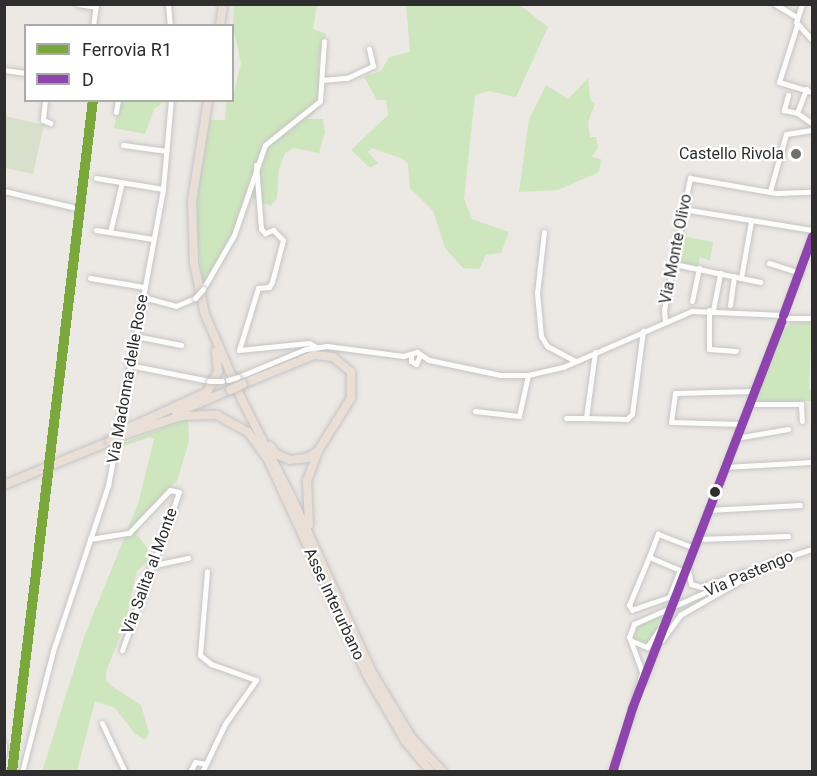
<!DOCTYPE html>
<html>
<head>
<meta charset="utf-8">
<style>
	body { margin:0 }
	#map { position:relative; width:817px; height:776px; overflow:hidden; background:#ece8e4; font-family:Roboto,sans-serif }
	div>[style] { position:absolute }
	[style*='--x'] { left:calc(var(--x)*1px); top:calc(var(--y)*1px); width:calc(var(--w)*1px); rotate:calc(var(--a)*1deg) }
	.green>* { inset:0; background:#cee6be }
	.cemetery>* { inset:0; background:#d8e0cc }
	.roads { filter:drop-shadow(0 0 2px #c5c4c5) drop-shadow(0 0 2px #c5c4c5) }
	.minor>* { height:5px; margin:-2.5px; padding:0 2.5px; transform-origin:2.5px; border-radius:2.5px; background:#fcfcfb }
	.highway>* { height:8px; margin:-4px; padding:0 4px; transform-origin:4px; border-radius:4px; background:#eadfd6 }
	.bridges { filter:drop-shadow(0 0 2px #c5c4c5) drop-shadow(0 0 2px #c5c4c5) }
	.minor-bridge>* { height:5px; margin:-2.5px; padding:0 2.5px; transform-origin:2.5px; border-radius:2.5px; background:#fcfcfb }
	.highway-bridge>* { height:8px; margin:-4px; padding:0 4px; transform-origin:4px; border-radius:4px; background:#eadfd6 }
	.bus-1>* { height:9px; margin:-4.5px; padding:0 4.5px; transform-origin:4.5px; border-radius:4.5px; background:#8e44ad }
	.rail-1>* { height:10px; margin:-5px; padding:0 5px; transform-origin:5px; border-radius:5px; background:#7aa83c }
	.dots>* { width:16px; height:16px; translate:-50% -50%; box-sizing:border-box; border:3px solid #fff; border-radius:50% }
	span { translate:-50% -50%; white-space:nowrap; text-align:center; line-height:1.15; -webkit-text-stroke:4.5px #fff; paint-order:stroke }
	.poi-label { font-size:16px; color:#2e2e2e }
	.right { translate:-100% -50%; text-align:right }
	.street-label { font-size:16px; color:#2e2e2e }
	.frame { position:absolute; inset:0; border:6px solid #2e2e2e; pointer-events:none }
	.legend { position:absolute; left:24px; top:24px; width:210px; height:78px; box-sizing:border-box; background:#fff; border:2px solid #ababab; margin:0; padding:8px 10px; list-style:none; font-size:18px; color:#2e2e2e }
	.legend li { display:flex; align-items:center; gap:12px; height:30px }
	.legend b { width:30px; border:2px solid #ababab }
</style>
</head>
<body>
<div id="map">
	<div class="green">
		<div style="clip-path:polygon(234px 5px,317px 5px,313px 29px,326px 34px,318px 63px,322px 104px,308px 119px,323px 119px,325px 132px,319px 153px,294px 148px,285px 153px,279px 169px,277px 198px,271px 206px,247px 196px,234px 232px,203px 287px,196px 229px,198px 191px,210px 120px,225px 120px,226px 103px,232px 100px,241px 64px,233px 26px)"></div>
		<div style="clip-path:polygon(406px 5px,520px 5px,548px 27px,516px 97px,489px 91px,475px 95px,464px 199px,472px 219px,509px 232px,501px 253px,486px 255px,479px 269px,463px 268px,445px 248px,433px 211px,410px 188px,408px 164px,403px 159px,372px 148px,368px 152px,378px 163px,370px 168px,351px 150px,388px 115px,386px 100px,377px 100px,364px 77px,381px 71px,389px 57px,410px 52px)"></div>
		<div style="clip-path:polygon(588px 78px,590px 99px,595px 104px,588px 122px,590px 137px,596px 137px,598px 147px,592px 157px,601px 159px,599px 172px,558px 190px,519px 192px,529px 119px,546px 85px,568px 99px)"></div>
		<div style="clip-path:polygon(119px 101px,165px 101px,154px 109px,145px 134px,114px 128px)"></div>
		<div style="clip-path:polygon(682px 236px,713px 242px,710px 261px,700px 257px,698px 266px,677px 263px)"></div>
		<div style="clip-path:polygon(812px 322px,809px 389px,812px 390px,812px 401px,753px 403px,782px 332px,791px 323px)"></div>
		<div style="clip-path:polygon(188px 419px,189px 441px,177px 481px,145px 512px,137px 535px,149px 550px,149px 560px,137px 571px,125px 624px,106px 672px,106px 680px,113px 687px,141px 705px,149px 733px,145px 740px,135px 734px,115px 708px,95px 701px,77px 771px,42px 772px,84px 637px,138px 504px,154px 439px,150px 437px,124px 446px,120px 444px)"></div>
		<div style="clip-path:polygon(665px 614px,648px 644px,634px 640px,637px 626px)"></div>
	</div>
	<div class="cemetery">
		<div style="clip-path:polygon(5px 116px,44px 125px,33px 174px,5px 168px)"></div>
	</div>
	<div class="roads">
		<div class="minor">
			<div style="--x:78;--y:4;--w:18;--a:9"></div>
			<div style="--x:168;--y:4;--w:22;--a:85"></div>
			<div style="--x:775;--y:4;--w:23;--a:31"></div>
			<div style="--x:802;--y:4;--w:19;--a:108"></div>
			<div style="--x:796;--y:22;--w:24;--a:48"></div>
			<div style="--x:797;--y:25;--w:60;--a:107.5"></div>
			<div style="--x:779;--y:82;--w:34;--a:17"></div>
			<div style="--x:93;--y:26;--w:22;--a:-82"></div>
			<div style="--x:4;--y:70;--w:22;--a:8"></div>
			<div style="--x:322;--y:80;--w:25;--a:-5"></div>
			<div style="--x:347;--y:78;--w:29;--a:-25"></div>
			<div style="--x:373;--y:66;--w:18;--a:-103"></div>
			<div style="--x:788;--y:95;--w:16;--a:105"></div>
			<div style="--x:784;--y:110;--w:13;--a:13"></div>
			<div style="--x:797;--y:113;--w:26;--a:-69"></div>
			<div style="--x:45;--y:100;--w:20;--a:96"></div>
			<div style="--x:43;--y:120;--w:8;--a:23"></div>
			<div style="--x:116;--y:112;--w:12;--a:-81"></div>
			<div style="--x:797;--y:113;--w:18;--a:34"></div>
			<div style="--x:123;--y:145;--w:44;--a:7.8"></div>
			<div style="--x:256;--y:165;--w:64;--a:85.5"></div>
			<div style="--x:261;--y:229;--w:6;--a:45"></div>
			<div style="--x:265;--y:233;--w:9;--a:-21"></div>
			<div style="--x:273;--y:230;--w:14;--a:45"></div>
			<div style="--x:283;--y:240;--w:43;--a:104.7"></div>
			<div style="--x:272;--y:282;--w:6;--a:121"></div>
			<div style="--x:269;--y:287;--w:11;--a:175"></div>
			<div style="--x:258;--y:288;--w:65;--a:107"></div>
			<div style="--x:239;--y:350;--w:70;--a:-5.7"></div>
			<div style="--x:309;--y:343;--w:8;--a:30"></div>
			<div style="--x:96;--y:178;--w:68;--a:9.3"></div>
			<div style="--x:4;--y:191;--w:70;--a:13.2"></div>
			<div style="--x:770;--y:191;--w:59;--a:-74.3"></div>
			<div style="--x:786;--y:134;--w:26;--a:-9"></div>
			<div style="--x:683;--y:209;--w:131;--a:9.2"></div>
			<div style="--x:96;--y:230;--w:58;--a:9"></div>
			<div style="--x:110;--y:232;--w:51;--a:-76.5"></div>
			<div style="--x:544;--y:232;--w:61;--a:96.5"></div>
			<div style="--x:537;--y:293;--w:43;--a:84.7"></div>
			<div style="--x:541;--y:336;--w:12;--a:59"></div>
			<div style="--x:547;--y:346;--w:32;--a:28"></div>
			<div style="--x:769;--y:263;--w:33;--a:18"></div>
			<div style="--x:674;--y:264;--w:88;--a:11.8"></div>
			<div style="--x:90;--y:278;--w:55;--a:9.5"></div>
			<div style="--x:741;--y:278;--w:58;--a:-80"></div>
			<div style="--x:203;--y:289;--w:62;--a:-60.1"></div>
			<div style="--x:234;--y:235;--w:95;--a:-71"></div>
			<div style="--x:265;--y:145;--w:70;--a:-38.7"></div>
			<div style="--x:320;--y:101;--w:60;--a:-86.2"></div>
			<div style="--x:143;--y:297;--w:34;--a:15"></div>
			<div style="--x:176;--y:306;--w:21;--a:-23"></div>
			<div style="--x:692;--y:301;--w:34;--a:-78"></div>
			<div style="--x:730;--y:305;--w:29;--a:-82"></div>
			<div style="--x:709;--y:310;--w:39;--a:90"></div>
			<div style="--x:709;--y:349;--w:27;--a:4"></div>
			<div style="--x:713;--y:310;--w:38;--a:-79"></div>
			<div style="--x:783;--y:315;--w:84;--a:-69.8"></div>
			<div style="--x:785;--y:318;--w:27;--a:0"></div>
			<div style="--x:665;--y:321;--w:11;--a:-95"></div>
			<div style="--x:664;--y:310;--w:135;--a:-78.9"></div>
			<div style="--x:690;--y:178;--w:87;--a:9.9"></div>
			<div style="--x:776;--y:193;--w:36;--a:-2"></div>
			<div style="--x:135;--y:336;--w:47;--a:11.1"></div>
			<div style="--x:595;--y:352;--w:67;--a:97.8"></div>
			<div style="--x:586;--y:418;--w:41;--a:1.4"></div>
			<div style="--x:627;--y:419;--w:7;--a:-45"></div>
			<div style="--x:632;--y:414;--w:84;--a:-82.5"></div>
			<div style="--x:411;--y:355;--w:6;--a:90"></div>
			<div style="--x:411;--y:361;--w:6;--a:31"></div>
			<div style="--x:416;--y:364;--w:10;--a:-66"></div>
			<div style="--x:129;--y:365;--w:82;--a:11.3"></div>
			<div style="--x:238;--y:377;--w:74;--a:-22.4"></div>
			<div style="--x:306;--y:349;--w:21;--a:-8"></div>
			<div style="--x:327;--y:346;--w:77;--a:7.5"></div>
			<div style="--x:403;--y:356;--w:15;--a:-16"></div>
			<div style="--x:417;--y:352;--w:14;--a:34"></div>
			<div style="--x:429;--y:360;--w:73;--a:11.9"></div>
			<div style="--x:500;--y:375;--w:28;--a:0"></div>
			<div style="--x:528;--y:375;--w:36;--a:-13"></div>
			<div style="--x:563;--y:367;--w:141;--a:-23.5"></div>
			<div style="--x:692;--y:311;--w:91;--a:2.5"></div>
			<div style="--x:749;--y:404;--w:52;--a:0"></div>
			<div style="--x:801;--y:404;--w:17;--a:87"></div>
			<div style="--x:475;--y:411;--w:44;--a:6.5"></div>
			<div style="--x:519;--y:416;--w:42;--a:-77.6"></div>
			<div style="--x:566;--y:418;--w:20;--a:0"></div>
			<div style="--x:741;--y:424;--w:70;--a:-178.4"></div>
			<div style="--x:671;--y:422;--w:29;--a:-82"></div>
			<div style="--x:675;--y:393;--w:79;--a:-1.5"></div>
			<div style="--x:736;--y:438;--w:53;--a:-9.8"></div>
			<div style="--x:725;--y:467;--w:87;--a:-3.3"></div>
			<div style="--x:708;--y:510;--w:92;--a:-3.1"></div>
			<div style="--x:90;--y:539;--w:39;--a:-9"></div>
			<div style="--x:129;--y:533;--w:59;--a:-46.4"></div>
			<div style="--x:170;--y:490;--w:9;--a:13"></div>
			<div style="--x:179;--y:492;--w:168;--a:109.8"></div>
			<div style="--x:697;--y:539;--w:91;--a:-1.9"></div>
			<div style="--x:649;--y:557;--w:34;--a:23"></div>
			<div style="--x:680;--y:570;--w:29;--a:112"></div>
			<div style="--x:669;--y:597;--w:39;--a:161"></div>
			<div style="--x:632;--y:610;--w:6;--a:-121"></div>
			<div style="--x:629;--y:605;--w:52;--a:-67.4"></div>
			<div style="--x:649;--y:557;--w:25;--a:-69"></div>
			<div style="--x:658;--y:534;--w:39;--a:21"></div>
			<div style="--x:150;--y:566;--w:39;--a:-12"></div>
			<div style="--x:688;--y:570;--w:14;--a:78"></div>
			<div style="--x:691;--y:584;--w:10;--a:17"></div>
			<div style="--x:701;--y:587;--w:49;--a:-19.2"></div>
			<div style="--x:674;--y:600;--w:299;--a:-69"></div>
			<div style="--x:662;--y:640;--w:31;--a:-54"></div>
			<div style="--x:680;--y:615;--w:70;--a:-29.8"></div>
			<div style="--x:632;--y:641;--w:16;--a:22"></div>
			<div style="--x:647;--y:647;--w:21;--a:-55"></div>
			<div style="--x:643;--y:682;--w:74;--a:-69.4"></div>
			<div style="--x:632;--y:708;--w:37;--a:-74"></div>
			<div style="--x:642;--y:672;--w:37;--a:-110"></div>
			<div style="--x:629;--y:637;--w:14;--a:-69"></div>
			<div style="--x:634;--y:624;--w:158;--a:-24"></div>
			<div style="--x:778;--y:560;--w:36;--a:-18"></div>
			<div style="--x:102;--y:723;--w:54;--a:64.9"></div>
			<div style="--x:4;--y:745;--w:8;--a:90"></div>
			<div style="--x:22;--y:772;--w:125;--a:-75.6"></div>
			<div style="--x:53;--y:651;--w:174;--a:-71.6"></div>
			<div style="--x:108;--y:486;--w:302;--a:-79.5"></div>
			<div style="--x:163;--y:189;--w:89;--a:-84.9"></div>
			<div style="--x:190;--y:772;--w:11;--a:-63"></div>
			<div style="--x:195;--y:762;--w:11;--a:10"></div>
			<div style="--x:202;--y:772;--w:53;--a:-64.4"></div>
			<div style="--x:225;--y:724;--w:54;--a:-54.8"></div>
			<div style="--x:256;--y:680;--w:48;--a:-160.4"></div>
			<div style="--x:211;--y:664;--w:14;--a:-141"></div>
			<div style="--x:200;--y:655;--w:84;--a:-85.2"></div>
			<div style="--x:612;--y:772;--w:68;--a:-72.1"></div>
		</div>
		<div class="highway">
			<div style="--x:220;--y:26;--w:22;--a:-82"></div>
			<div style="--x:204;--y:312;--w:96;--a:66.6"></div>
			<div style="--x:242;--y:400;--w:108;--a:63"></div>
			<div style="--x:291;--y:496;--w:196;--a:65.3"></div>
			<div style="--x:373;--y:674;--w:74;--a:58.9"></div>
			<div style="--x:411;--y:737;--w:47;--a:47.6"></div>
			<div style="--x:205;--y:314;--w:52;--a:-102.2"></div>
			<div style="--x:194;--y:263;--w:62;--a:-91.8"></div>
			<div style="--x:192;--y:201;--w:102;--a:-81"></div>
			<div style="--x:243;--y:384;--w:77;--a:-22.2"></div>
			<div style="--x:314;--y:355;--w:19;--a:6"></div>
			<div style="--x:333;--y:357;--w:23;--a:40"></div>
			<div style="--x:351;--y:372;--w:26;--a:90"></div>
			<div style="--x:351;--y:398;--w:62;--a:121.9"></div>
			<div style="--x:318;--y:451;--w:32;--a:110"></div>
			<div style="--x:307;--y:481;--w:44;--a:87.4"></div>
			<div style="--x:176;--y:413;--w:59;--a:-23.1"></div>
			<div style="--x:118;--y:433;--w:98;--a:-24.7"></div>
			<div style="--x:207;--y:392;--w:24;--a:-62"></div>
			<div style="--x:218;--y:371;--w:20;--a:-96"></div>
			<div style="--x:124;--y:435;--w:60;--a:-18.4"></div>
			<div style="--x:181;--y:416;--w:36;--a:-2"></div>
			<div style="--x:217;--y:415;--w:35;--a:29"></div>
			<div style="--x:248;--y:432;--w:31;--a:54"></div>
			<div style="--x:270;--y:446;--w:10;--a:53"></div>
			<div style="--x:276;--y:454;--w:15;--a:23"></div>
			<div style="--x:290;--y:460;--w:17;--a:-7"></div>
			<div style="--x:307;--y:458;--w:13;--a:-32"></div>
			<div style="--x:265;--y:453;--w:244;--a:65.3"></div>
			<div style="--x:367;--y:675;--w:78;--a:59.8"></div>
			<div style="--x:406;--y:742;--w:39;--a:50"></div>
			<div style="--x:4;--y:485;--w:115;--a:-22.5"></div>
		</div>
	</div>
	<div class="bridges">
		<div class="minor-bridge">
			<div style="--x:195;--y:298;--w:12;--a:-48"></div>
			<div style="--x:228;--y:380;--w:10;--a:-17"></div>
			<div style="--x:209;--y:381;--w:13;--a:0"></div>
			<div style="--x:669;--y:613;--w:14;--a:-69"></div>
		</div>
		<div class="highway-bridge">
			<div style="--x:230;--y:390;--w:14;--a:-25"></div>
			<div style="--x:110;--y:441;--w:10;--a:-24"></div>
		</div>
	</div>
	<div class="bus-1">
		<div style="--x:783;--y:315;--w:84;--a:-69.8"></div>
		<div style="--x:612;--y:772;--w:67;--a:-72.6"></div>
		<div style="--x:632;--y:708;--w:415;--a:-68.9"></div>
	</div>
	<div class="rail-1">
		<div style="--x:12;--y:772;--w:677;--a:-83.13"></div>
	</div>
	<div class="dots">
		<div style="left:796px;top:154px;background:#706f6e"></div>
		<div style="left:715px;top:492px;background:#2e2e2e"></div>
	</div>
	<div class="poi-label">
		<span class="right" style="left:784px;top:154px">Castello Rivola</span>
	</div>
	<div class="street-label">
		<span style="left:676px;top:249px;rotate:-79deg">Via Monte Olivo</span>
		<span style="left:128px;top:379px;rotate:-80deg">Via Madonna delle Rose</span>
		<span style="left:150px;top:571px;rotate:-70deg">Via Salita al Monte</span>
		<span style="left:749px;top:574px;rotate:-23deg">Via Pastengo</span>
		<span style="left:334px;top:604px;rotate:65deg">Asse Interurbano</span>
	</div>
	<div class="frame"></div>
	<ul class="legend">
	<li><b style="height:8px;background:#7aa83c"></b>Ferrovia R1</li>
	<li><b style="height:8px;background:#8e44ad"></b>D</li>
	</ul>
</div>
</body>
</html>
